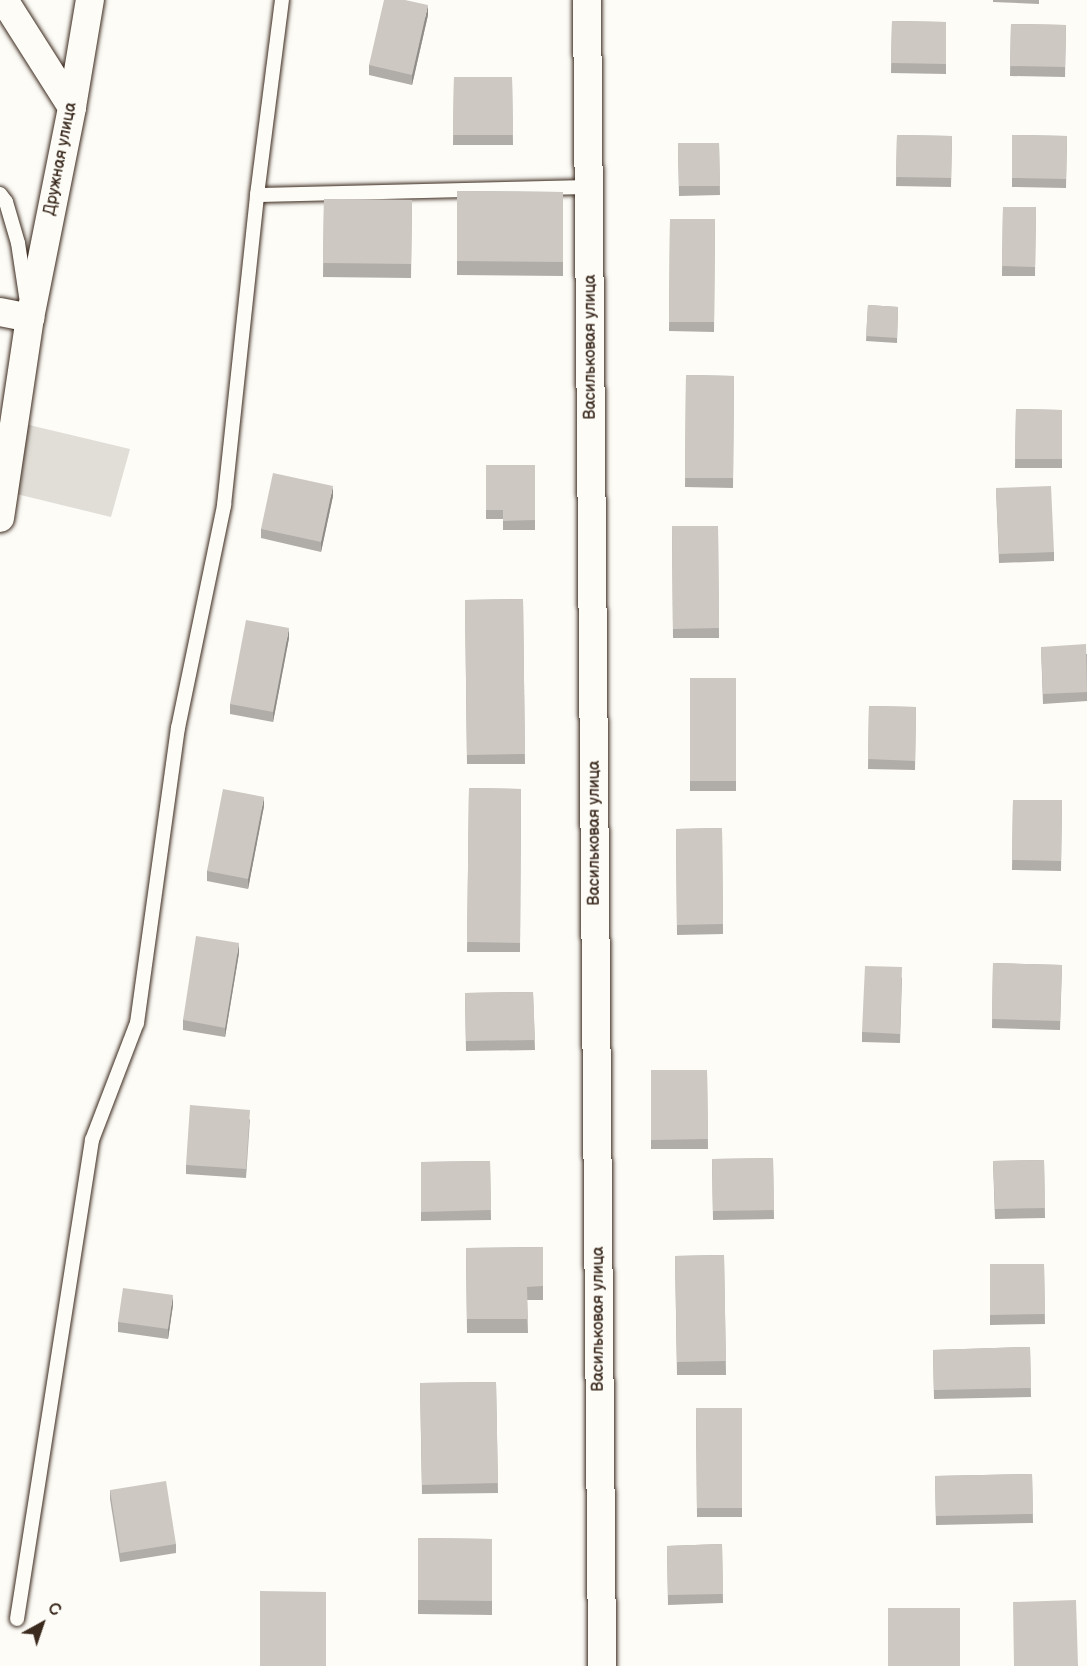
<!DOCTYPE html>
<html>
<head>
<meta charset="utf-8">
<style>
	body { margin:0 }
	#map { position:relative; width:1087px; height:1666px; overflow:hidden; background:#fdfcf7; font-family:"Balsamiq Sans",sans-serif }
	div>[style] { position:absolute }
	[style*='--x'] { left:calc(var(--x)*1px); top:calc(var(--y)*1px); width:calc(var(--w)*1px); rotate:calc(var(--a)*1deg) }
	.green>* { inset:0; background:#e1ded7 }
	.roads { filter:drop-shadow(0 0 2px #3b2a1e) drop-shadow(0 0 2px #3b2a1e) }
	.lane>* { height:14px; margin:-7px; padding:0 7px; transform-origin:7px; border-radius:7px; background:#fdfcf7 }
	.street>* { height:28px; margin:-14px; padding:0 14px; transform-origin:14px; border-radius:14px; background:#fdfcf7 }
	.wall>* { inset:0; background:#b0aca7 }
	.shaded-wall>* { inset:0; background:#908c88 }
	.building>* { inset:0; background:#cdc8c2 }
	span { translate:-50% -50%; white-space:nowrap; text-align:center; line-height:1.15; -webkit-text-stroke:4.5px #fdfcf7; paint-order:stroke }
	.street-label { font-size:16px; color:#3b2a1e }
	.north { position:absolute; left:12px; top:1594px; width:60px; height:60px; -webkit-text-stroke:4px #fdfcf7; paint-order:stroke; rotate:40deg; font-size:16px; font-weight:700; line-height:24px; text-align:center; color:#3b2a1e }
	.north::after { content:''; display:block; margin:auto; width:21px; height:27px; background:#3b2a1e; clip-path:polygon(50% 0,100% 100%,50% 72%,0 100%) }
</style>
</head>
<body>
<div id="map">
	<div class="green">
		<div style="clip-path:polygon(0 418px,130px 449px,111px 517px,0 490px)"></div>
	</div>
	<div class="roads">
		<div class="lane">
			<div style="--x:0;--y:194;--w:10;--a:53"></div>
			<div style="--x:6;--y:202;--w:43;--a:73.7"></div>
			<div style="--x:18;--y:243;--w:54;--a:81.4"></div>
			<div style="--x:257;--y:195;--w:333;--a:-1.4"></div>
			<div style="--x:17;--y:1619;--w:485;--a:-81.1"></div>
			<div style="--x:92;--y:1140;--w:125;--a:-69"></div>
			<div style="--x:137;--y:1023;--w:298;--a:-82.1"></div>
			<div style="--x:178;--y:728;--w:228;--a:-78.3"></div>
			<div style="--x:224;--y:505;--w:312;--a:-83.9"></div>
			<div style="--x:257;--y:195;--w:197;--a:-82.7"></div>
		</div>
		<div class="street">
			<div style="--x:4;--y:0;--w:127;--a:57.6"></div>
			<div style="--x:587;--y:0;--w:1666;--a:89.48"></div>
			<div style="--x:0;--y:312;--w:31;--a:11"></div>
			<div style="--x:0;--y:518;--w:202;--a:-81.5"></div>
			<div style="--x:30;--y:318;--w:215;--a:-78.7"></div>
			<div style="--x:72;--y:107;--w:109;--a:-80.5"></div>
		</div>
	</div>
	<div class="wall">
		<div style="clip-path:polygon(993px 0,1039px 0,1039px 4px,993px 2px)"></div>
		<div style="clip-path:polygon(428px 15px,412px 85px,369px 75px,369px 65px)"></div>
		<div style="clip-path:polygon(892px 21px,946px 22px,946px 74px,891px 73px)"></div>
		<div style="clip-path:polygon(1011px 24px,1066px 25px,1065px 77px,1010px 76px)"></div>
		<div style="clip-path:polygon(454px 77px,512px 77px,513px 145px,453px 145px)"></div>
		<div style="clip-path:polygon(897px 135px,952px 136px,951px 187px,896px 186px)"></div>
		<div style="clip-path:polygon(1012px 135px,1067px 136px,1066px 188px,1012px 187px)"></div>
		<div style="clip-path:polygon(678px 143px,719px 143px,720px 195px,679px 196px)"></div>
		<div style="clip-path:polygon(457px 191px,563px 192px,563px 276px,457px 275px)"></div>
		<div style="clip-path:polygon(324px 199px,412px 200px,411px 278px,323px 277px)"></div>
		<div style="clip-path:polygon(1003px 207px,1036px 207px,1035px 276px,1002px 276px)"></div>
		<div style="clip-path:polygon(670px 219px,715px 219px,714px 332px,669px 331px)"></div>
		<div style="clip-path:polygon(868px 305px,898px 307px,897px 343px,866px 341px)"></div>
		<div style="clip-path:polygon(686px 375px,734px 376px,733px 488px,685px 487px)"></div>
		<div style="clip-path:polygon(1016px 409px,1062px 410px,1062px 468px,1015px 468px)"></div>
		<div style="clip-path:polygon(486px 465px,535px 465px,535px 530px,503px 530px,503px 519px,486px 519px)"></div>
		<div style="clip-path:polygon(996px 488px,1054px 552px,1054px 561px,999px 563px)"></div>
		<div style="clip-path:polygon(333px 496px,321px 552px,261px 538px,261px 529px)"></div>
		<div style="clip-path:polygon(672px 526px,718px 526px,719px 638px,673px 638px)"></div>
		<div style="clip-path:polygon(523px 599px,525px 764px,467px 764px,465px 600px)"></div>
		<div style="clip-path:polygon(289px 638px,273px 722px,230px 714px,230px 704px)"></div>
		<div style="clip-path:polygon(1041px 647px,1087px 654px,1087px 701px,1043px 704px)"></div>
		<div style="clip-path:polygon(690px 678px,736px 678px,736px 791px,690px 791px)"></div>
		<div style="clip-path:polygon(869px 706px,916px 707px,915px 770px,868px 769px)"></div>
		<div style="clip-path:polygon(469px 788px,521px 789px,520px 952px,467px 952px)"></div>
		<div style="clip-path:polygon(1013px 800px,1062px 800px,1061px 871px,1012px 870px)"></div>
		<div style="clip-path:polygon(264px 806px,248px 889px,207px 881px,207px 871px)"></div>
		<div style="clip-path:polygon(722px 828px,723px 934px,677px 935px,676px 829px)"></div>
		<div style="clip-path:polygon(239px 953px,225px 1037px,183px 1030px,183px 1020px)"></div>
		<div style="clip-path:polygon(993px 963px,1062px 965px,1060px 1030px,992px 1028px)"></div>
		<div style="clip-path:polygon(902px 977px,900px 1043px,862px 1042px,862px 1032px)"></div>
		<div style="clip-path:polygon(533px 992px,535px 1050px,466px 1051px,465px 993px)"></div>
		<div style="clip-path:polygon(651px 1070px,707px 1070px,708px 1149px,651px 1149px)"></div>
		<div style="clip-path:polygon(250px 1119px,246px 1178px,186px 1174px,186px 1165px)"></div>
		<div style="clip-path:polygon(773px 1158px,774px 1219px,713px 1220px,712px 1159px)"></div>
		<div style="clip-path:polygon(1044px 1160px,1045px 1218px,995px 1219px,993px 1161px)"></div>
		<div style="clip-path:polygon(490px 1161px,491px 1220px,421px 1221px,421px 1162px)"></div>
		<div style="clip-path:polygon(543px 1247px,543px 1300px,527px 1300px,528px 1333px,467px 1333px,466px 1248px)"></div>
		<div style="clip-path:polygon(724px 1255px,726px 1375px,677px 1375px,675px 1256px)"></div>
		<div style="clip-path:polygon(990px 1264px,1044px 1264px,1045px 1324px,990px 1325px)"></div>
		<div style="clip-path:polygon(173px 1305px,168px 1339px,118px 1332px,118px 1322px)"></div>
		<div style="clip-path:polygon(1030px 1347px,1031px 1397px,934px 1399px,933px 1350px)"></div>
		<div style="clip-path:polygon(496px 1382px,498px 1493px,422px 1494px,420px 1383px)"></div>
		<div style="clip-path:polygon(696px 1408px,742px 1408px,742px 1517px,697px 1517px)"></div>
		<div style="clip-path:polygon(1032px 1474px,1033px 1523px,936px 1525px,935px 1476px)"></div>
		<div style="clip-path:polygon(110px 1490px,176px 1544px,176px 1553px,120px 1562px,110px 1499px)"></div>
		<div style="clip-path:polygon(418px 1538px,492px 1539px,492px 1615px,418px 1614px)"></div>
		<div style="clip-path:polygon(722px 1544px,723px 1603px,668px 1605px,667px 1546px)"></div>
	</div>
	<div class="shaded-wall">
		<div style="clip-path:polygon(428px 5px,428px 15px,412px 85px,412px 75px)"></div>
		<div style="clip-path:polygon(333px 486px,333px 496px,321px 552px,321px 542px)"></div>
		<div style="clip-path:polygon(289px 628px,289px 638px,273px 722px,273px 712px)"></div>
		<div style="clip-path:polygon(264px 797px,264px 806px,248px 889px,248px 879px)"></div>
		<div style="clip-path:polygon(239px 943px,239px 953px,225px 1037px,225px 1028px)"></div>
		<div style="clip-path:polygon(173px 1295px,173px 1305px,168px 1339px,168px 1329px)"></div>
	</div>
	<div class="building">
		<div style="clip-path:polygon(384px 0,405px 0,428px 5px,412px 75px,369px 65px)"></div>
		<div style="clip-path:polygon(892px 21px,946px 22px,946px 64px,891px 63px)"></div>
		<div style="clip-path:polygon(1011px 24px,1066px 25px,1065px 67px,1010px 66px)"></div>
		<div style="clip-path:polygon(454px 77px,512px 77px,513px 135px,453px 135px)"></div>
		<div style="clip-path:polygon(897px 135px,952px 136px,951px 178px,896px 177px)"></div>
		<div style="clip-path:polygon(1012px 135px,1067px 136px,1066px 179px,1012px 178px)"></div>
		<div style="clip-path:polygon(678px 143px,719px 143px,720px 186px,679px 186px)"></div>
		<div style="clip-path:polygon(457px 191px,563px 192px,563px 262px,457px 261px)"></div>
		<div style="clip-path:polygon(324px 199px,412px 200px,411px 264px,323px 263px)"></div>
		<div style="clip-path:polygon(1003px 207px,1036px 207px,1035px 267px,1002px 266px)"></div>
		<div style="clip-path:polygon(670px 219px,715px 219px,714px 322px,669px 322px)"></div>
		<div style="clip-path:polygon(868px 305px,898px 307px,897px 338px,866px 336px)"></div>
		<div style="clip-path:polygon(686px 375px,734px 376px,733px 478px,685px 478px)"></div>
		<div style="clip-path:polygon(1016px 409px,1062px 410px,1062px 459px,1015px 459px)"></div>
		<div style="clip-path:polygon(486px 465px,535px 465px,535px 520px,503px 521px,503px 510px,486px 510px)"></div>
		<div style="clip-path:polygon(273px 473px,333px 486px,321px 542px,261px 529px)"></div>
		<div style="clip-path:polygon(1051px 486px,1054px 552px,999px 554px,996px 488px)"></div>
		<div style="clip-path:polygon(672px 526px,718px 526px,719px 628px,673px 629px)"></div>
		<div style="clip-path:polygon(523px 599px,525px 754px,467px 755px,465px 600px)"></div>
		<div style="clip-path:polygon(246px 620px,289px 628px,273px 712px,230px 704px)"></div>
		<div style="clip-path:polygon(1086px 644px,1087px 692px,1043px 694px,1041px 647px)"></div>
		<div style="clip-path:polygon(690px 678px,736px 678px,736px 781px,690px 781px)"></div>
		<div style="clip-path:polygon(869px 706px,916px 707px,915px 761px,868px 759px)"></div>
		<div style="clip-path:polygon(469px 788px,521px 789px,520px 943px,467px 942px)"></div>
		<div style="clip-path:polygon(223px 789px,264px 797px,248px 879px,207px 871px)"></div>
		<div style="clip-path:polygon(1013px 800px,1062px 800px,1061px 861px,1012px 860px)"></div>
		<div style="clip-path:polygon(722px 828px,723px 924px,677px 925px,676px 829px)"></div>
		<div style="clip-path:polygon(196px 936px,239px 943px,225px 1028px,183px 1020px)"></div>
		<div style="clip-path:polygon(993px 963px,1062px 965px,1060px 1021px,992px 1019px)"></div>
		<div style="clip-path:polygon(865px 966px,902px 967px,900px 1034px,862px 1032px)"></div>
		<div style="clip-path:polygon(533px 992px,535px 1040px,466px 1041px,465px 993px)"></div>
		<div style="clip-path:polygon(651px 1070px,707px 1070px,708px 1139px,651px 1140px)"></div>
		<div style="clip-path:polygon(190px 1105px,250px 1110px,246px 1169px,186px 1165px)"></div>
		<div style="clip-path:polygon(773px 1158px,774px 1210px,713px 1211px,712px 1159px)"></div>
		<div style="clip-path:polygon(1044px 1160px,1045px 1208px,995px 1209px,993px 1161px)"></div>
		<div style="clip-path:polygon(490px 1161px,491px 1210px,421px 1212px,421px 1162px)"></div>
		<div style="clip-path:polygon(543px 1247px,543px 1286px,527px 1287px,528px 1319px,467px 1319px,466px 1248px)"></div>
		<div style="clip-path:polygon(724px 1255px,726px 1361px,677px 1362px,675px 1256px)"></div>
		<div style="clip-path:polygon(990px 1264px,1044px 1264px,1045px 1314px,990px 1315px)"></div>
		<div style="clip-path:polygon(123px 1288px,173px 1295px,168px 1329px,118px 1322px)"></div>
		<div style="clip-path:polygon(1030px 1347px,1031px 1388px,934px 1390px,933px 1350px)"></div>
		<div style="clip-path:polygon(496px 1382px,498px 1483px,422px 1485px,420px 1383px)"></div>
		<div style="clip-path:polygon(696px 1408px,742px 1408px,742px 1508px,697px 1508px)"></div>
		<div style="clip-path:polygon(1032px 1474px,1033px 1514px,936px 1516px,935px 1476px)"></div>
		<div style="clip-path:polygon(166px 1481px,176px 1544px,120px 1553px,110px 1490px)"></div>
		<div style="clip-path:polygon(418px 1538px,492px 1539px,492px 1601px,418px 1600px)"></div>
		<div style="clip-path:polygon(722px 1544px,723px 1594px,668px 1595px,667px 1546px)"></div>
		<div style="clip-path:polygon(260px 1591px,326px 1592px,326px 1666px,260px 1666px)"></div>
		<div style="clip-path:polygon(1076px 1600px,1078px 1666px,1014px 1666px,1013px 1602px)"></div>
		<div style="clip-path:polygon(888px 1608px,960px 1608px,960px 1666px,888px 1666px)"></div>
	</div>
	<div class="street-label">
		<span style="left:61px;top:159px;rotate:-79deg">Дружная улица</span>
		<span style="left:591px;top:347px;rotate:-90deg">Васильковая улица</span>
		<span style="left:595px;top:833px;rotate:-90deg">Васильковая улица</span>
		<span style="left:599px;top:1319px;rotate:-90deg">Васильковая улица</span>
	</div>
	<div class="north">С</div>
</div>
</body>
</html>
